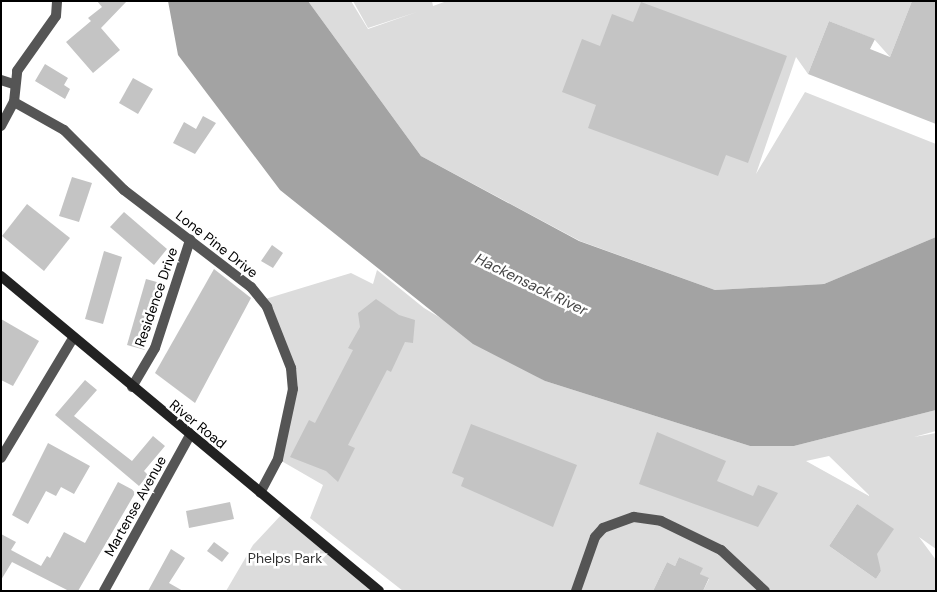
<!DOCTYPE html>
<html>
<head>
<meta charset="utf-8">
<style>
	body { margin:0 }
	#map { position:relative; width:937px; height:592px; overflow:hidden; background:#fff; font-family:"DM Sans",sans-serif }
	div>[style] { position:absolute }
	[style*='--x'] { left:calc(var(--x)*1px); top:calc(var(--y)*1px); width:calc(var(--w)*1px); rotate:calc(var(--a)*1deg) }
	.green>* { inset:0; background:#dcdcdc }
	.water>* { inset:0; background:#a3a3a3 }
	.building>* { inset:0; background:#c4c4c4 }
	.street>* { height:10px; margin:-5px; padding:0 5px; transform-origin:5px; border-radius:5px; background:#555 }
	.secondary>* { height:10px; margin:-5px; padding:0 5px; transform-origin:5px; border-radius:5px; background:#222 }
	span { translate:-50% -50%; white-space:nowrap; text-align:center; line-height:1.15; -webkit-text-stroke:5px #fff; paint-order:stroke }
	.street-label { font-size:14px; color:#000 }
	.park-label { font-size:14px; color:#333 }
	.water-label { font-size:15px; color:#444; font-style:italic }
	.frame { position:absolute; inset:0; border:2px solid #000; pointer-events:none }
</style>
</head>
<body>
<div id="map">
	<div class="green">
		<div style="clip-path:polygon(308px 1px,351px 1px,368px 29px,417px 12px,368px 28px,353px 1px,432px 1px,433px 6px,447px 1px,912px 1px,890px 57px,874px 39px,829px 21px,808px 74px,796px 57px,756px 174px,805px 92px,936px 144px,936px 237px,824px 284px,715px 290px,580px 241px,421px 156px)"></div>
		<div style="clip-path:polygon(evenodd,377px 270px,424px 308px,545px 381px,750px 446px,794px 446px,936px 410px,936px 431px,914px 437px,936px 433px,936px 549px,919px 537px,936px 560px,936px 591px,703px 591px,709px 579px,700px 574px,702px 568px,679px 557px,675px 566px,667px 562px,653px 591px,403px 591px,310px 518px,323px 485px,278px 459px,291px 368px,262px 300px,351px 273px,373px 284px,377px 270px,829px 456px,869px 495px,869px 496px,806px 461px,829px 456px,377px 270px,857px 504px,881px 571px,876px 579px,829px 546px,857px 504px)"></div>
		<div style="clip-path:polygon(283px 513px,379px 591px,226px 591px,253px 545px)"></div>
	</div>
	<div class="water">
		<div style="clip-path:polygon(168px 1px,308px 1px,421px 156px,579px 241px,715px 290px,824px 284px,936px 237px,936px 410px,794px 446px,750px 446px,545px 381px,473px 344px,280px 190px,178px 55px)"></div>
	</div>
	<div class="building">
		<div style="clip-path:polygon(97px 1px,127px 1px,101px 28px,120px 50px,93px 73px,66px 42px,91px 21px,88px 18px,102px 7px)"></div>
		<div style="clip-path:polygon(912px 1px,936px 1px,936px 124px,808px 74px,829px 21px,875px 39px,870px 49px,890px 57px)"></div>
		<div style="clip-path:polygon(641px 2px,787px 56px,748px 163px,726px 155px,718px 176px,588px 128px,596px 105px,562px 92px,582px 39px,600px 46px,612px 14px,633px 22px)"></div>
		<div style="clip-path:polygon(45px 64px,68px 78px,64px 85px,70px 89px,65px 99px,35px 81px)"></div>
		<div style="clip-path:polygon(133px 78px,153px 89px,138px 114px,119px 103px)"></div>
		<div style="clip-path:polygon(203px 116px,216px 123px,195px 154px,173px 143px,184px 122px,196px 129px)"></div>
		<div style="clip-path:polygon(72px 177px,92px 183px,79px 222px,59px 216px)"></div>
		<div style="clip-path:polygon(27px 204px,70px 238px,44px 271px,2px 236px)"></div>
		<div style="clip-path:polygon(124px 212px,167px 249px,154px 265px,110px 227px)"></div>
		<div style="clip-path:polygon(272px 245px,283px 253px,273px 268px,261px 261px)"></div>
		<div style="clip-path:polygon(104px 251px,122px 257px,103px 324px,85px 319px)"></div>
		<div style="clip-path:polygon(214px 269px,251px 298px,195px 403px,155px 373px)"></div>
		<div style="clip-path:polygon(146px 279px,164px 284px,145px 350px,127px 345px)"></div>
		<div style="clip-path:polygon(376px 299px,399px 315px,415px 320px,413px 343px,405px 342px,391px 372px,387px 370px,348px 445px,355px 448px,338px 482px,326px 471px,290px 457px,309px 420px,315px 423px,353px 350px,348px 348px,360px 327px,358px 313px)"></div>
		<div style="clip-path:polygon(1px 319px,39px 341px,13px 386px,1px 380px)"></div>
		<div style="clip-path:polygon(85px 380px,97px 390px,74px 416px,132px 461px,153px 436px,165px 446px,144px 471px,148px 475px,139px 486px,55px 415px)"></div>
		<div style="clip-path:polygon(471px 424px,577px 465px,553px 527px,461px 486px,464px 478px,452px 473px)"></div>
		<div style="clip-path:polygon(657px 432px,726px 461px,717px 481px,753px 496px,758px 485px,778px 493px,758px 527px,639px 484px)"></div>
		<div style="clip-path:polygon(48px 443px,90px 466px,74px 494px,61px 487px,56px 496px,46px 491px,28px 524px,12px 515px)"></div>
		<div style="clip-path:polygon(118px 482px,135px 491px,134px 495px,78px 591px,69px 591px,12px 562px,1px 580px,1px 534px,16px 542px,11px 550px,41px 566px,47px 556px,50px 558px,64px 532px,85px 543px)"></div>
		<div style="clip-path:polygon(230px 502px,234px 519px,189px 528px,186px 511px)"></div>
		<div style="clip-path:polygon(857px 504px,894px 529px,877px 554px,881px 571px,876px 579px,829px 546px)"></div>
		<div style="clip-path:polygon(214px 542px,229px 553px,222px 562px,207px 551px)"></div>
		<div style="clip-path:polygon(171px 549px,185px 558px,169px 583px,183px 591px,148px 591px)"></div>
		<div style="clip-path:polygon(679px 557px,703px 568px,700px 574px,709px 578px,703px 591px,653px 591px,667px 562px,675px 566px)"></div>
	</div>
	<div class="street">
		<div style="--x:1;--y:80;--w:13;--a:18"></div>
		<div style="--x:14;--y:102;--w:31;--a:-84"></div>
		<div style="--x:17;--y:71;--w:67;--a:-54.7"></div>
		<div style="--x:56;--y:16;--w:15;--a:-86"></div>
		<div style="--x:1;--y:126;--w:27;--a:-62"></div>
		<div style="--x:14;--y:102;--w:57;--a:29.2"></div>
		<div style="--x:64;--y:130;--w:85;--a:45"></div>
		<div style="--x:124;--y:190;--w:160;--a:37.4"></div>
		<div style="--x:251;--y:287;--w:26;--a:51"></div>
		<div style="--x:267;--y:307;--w:66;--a:68.5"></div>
		<div style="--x:291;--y:368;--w:21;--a:85"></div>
		<div style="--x:293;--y:389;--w:72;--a:102.1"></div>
		<div style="--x:278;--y:459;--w:38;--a:118"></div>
		<div style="--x:132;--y:387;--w:45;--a:-59.5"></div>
		<div style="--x:155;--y:348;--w:114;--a:-72"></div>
		<div style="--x:1;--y:458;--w:140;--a:-59"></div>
		<div style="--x:104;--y:591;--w:178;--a:-61.1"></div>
		<div style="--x:576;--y:591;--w:57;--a:-70.6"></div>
		<div style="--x:595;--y:537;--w:12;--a:-48"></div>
		<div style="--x:603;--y:528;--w:33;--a:-20"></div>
		<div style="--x:634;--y:517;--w:27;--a:8"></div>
		<div style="--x:661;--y:521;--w:67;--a:25.8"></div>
		<div style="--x:721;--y:550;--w:60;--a:43"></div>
	</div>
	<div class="secondary">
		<div style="--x:1;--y:276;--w:492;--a:39.8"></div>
	</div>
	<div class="street-label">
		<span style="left:217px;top:244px;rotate:38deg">Lone Pine Drive</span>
		<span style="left:156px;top:297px;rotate:-71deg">Residence Drive</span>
		<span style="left:198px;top:424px;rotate:39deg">River Road</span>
		<span style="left:135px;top:506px;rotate:-61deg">Martense Avenue</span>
	</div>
	<div class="park-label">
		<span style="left:285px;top:558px">Phelps Park</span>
	</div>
	<div class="water-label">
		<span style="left:531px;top:285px;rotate:26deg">Hackensack River</span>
	</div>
	<div class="frame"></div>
</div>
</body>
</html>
